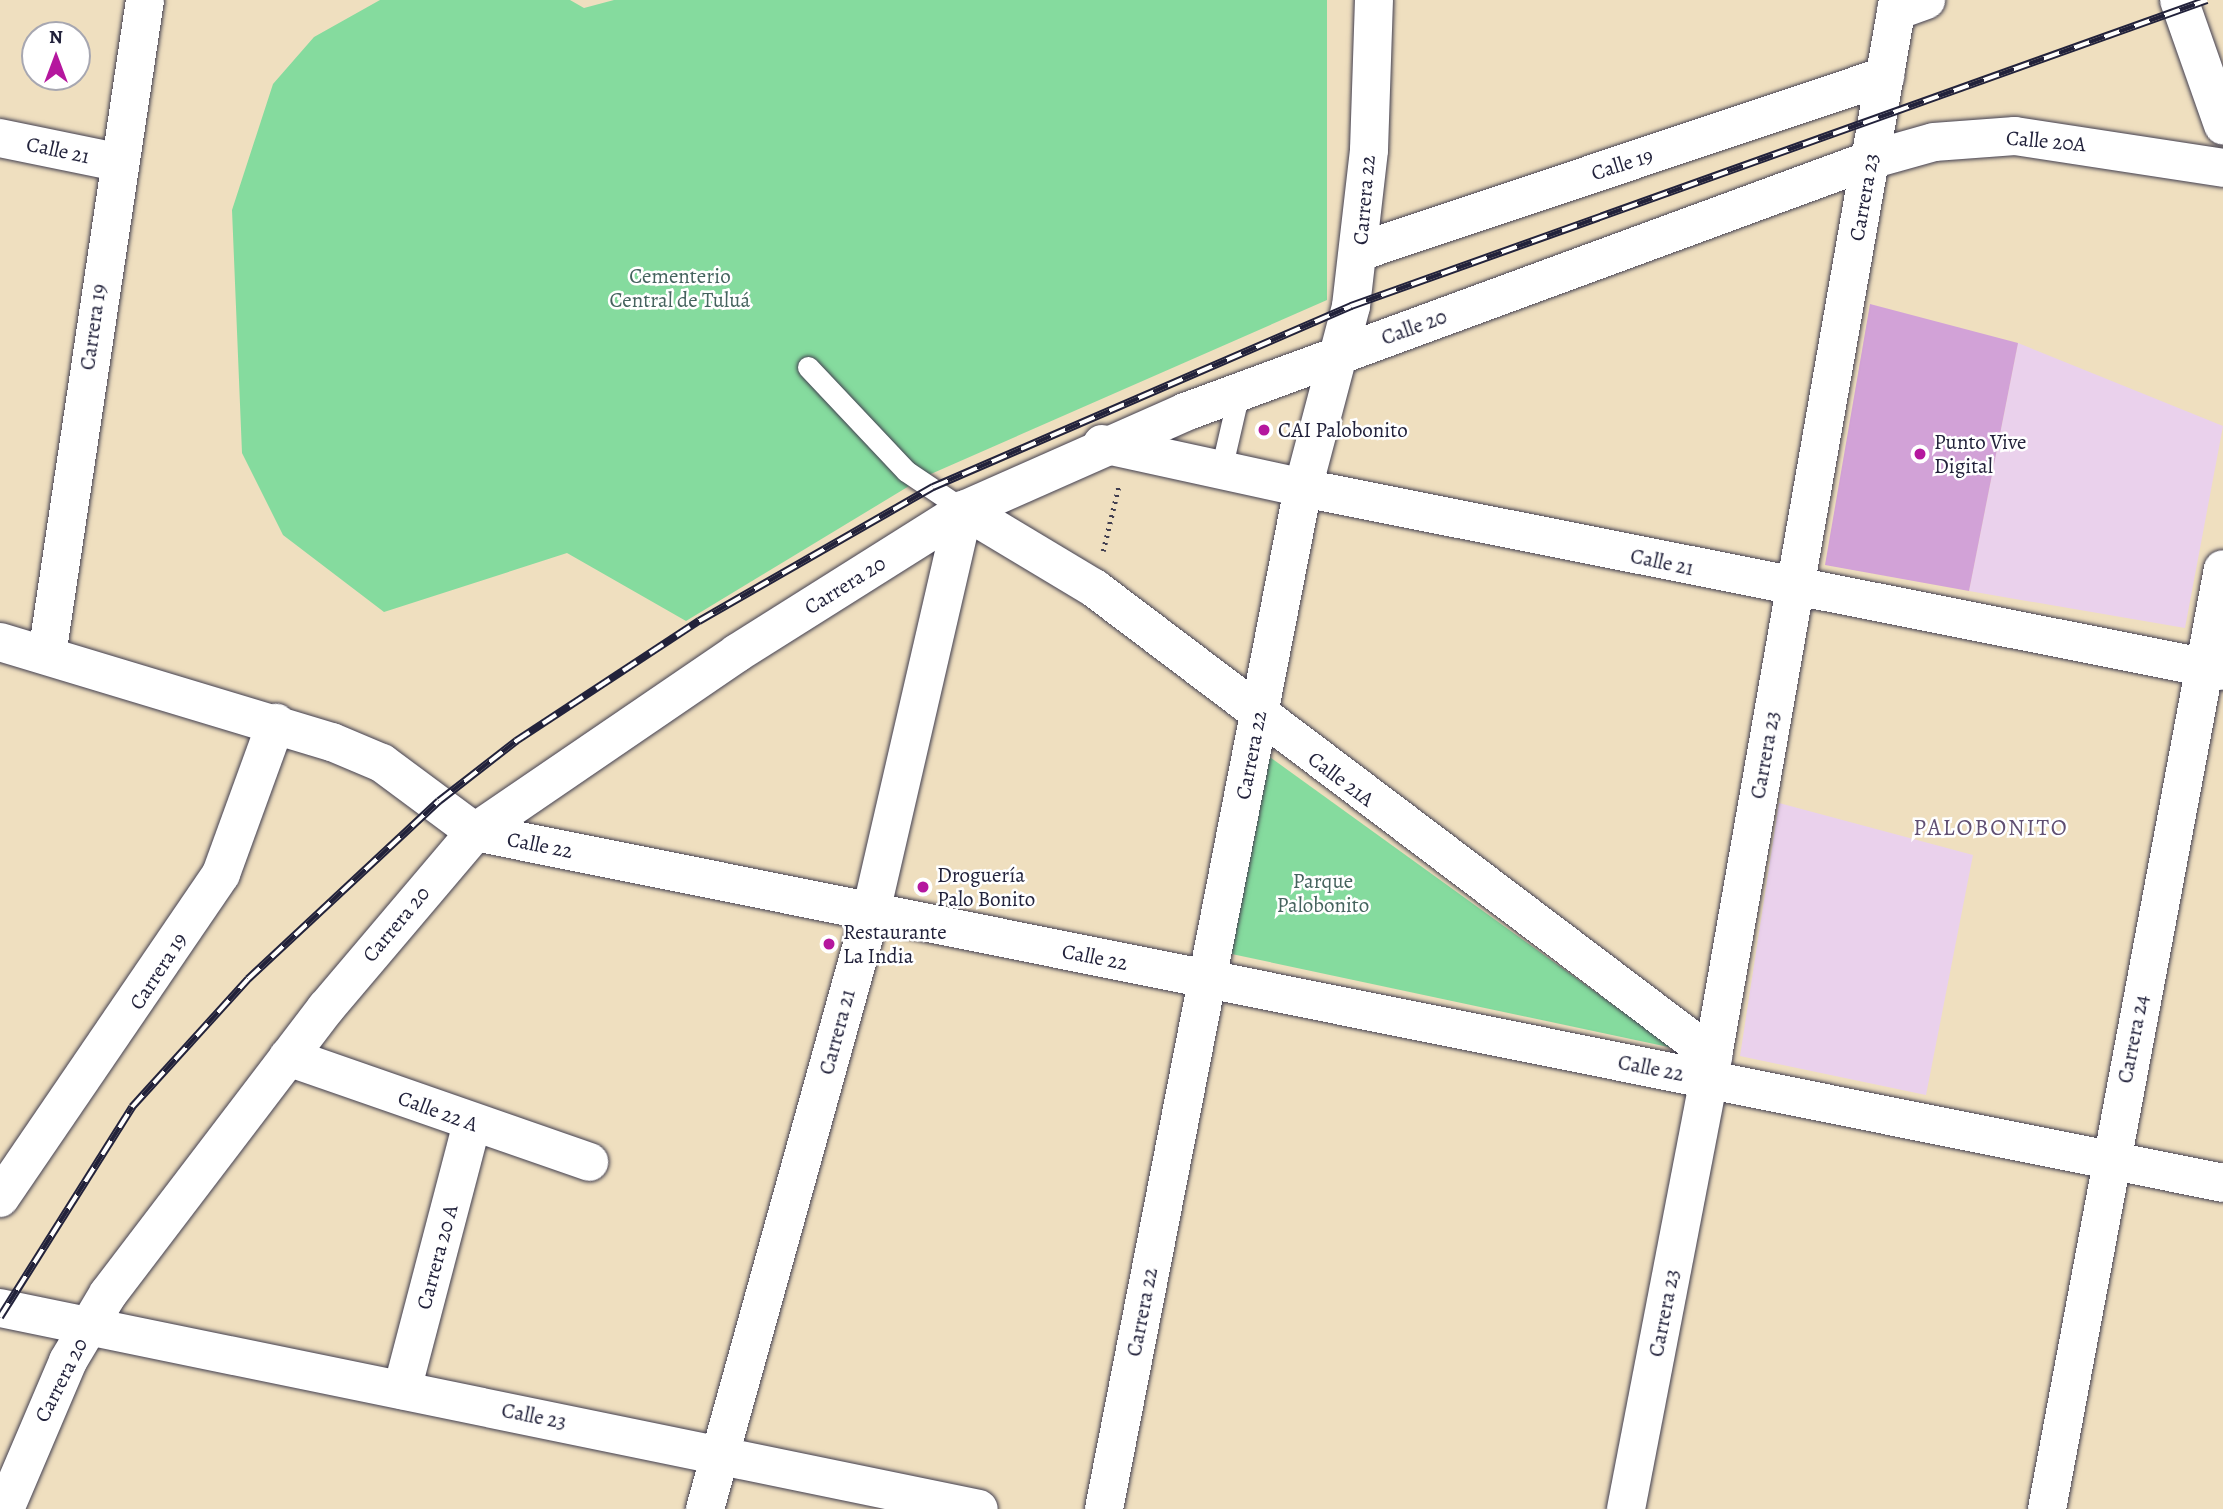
<!DOCTYPE html>
<html>
<head>
<meta charset="utf-8">
<style>
	body { margin:0 }
	#map { position:relative; width:2223px; height:1509px; overflow:hidden; background:#efdfbf; font-family:Alegreya,serif }
	div>[style] { position:absolute }
	[style*='--x'] { left:calc(var(--x)*1px); top:calc(var(--y)*1px); width:calc(var(--w)*1px); rotate:calc(var(--a)*1deg) }
	.built>* { inset:0; background:#ead1ec }
	.green>* { inset:0; background:#85db9e }
	.building>* { inset:0; background:#d2a2d7 }
	.path>* { height:4.5px; margin-top:-2.25px; transform-origin:0; background:repeating-linear-gradient(90deg,#413e4f 0 2px,transparent 0 7px) }
	.roads { filter:drop-shadow(0 0 2px #413e4f) drop-shadow(0 0 2px #413e4f) }
	.service>* { height:21px; margin:-10.5px; padding:0 10.5px; transform-origin:10.5px; border-radius:10.5px; background:#fff }
	.minor>* { height:38px; margin:-19px; padding:0 19px; transform-origin:19px; border-radius:19px; background:#fff }
	.tertiary>* { height:38px; margin:-19px; padding:0 19px; transform-origin:19px; border-radius:19px; background:#fff }
	.rail>* { height:8px; margin-top:-4px; transform-origin:0; background:repeating-linear-gradient(90deg,#fff 0 16px,#22223b 0 32px); box-sizing:border-box; border-block:2px solid #22223b }
	.dots>* { width:19px; height:19px; translate:-50% -50%; box-sizing:border-box; border:4px solid #fff; border-radius:50% }
	span { translate:-50% -50%; white-space:nowrap; text-align:center; line-height:1.15; -webkit-text-stroke:5px #fff; paint-order:stroke }
	.street-label { font-size:21px; color:#22223b }
	.park-label { font-size:21px; color:#45635e }
	.poi-label { font-size:21px; color:#22223b }
	.left { translate:0 -50%; text-align:left }
	.neighbourhood-label { font-size:23px; color:#604f72; letter-spacing:2px }
	.north { position:absolute; left:21px; top:21px; width:70px; height:70px; box-sizing:border-box; background:#fff; border:2px solid #a7a7b1; border-radius:50%; rotate:0deg; font-size:19px; font-weight:700; line-height:28px; text-align:center; color:#22223b }
	.north::after { content:''; display:block; margin:auto; width:24px; height:32px; background:#b5179e; clip-path:polygon(50% 0,100% 100%,50% 72%,0 100%) }
</style>
</head>
<body>
<div id="map">
	<div class="built">
		<div style="clip-path:polygon(2018px 343px,2223px 426px,2185px 628px,1969px 591px)"></div>
		<div style="clip-path:polygon(1779px 803px,1973px 855px,1926px 1095px,1740px 1056px)"></div>
	</div>
	<div class="green">
		<div style="clip-path:polygon(380px 0,570px 0,584px 8px,614px 0,1327px 0,1327px 300px,924px 477px,686px 621px,567px 553px,384px 612px,283px 535px,242px 453px,232px 210px,273px 84px,314px 37px)"></div>
		<div style="clip-path:polygon(1267px 755px,1673px 1048px,1227px 953px)"></div>
	</div>
	<div class="building">
		<div style="clip-path:polygon(1870px 304px,2018px 343px,1969px 591px,1825px 565px)"></div>
	</div>
	<div class="path">
		<div style="--x:1103;--y:551;--w:68;--a:-76.4"></div>
	</div>
	<div class="roads">
		<div class="service">
			<div style="--x:808;--y:367;--w:143;--a:46.7"></div>
			<div style="--x:906;--y:471;--w:70;--a:33.9"></div>
			<div style="--x:1221;--y:470;--w:80;--a:-77"></div>
		</div>
		<div class="minor">
			<div style="--x:2179;--y:0;--w:133;--a:70.6"></div>
			<div style="--x:1896;--y:11;--w:32;--a:-20"></div>
			<div style="--x:0;--y:138;--w:119;--a:11.6"></div>
			<div style="--x:1359;--y:252;--w:555;--a:-18.5"></div>
			<div style="--x:1102;--y:444;--w:206;--a:12.3"></div>
			<div style="--x:964;--y:510;--w:152;--a:31"></div>
			<div style="--x:1094;--y:588;--w:776;--a:37.09"></div>
			<div style="--x:47;--y:655;--w:662;--a:-81.49"></div>
			<div style="--x:288;--y:1057;--w:319;--a:19.2"></div>
			<div style="--x:0;--y:1198;--w:392;--a:-55.7"></div>
			<div style="--x:221;--y:874;--w:161;--a:-70"></div>
			<div style="--x:0;--y:1308;--w:999;--a:11.6"></div>
			<div style="--x:402;--y:1390;--w:275;--a:-75.3"></div>
			<div style="--x:5;--y:1509;--w:161;--a:-66.9"></div>
			<div style="--x:68;--y:1361;--w:78;--a:-59.2"></div>
			<div style="--x:108;--y:1294;--w:360;--a:-52.7"></div>
			<div style="--x:326;--y:1008;--w:231;--a:-49.7"></div>
			<div style="--x:475;--y:832;--w:317;--a:-34.3"></div>
			<div style="--x:737;--y:653;--w:268;--a:-32.2"></div>
			<div style="--x:964;--y:510;--w:242;--a:-23.9"></div>
			<div style="--x:1185;--y:412;--w:730;--a:-20.2"></div>
			<div style="--x:1870;--y:160;--w:66;--a:-15.7"></div>
			<div style="--x:1934;--y:142;--w:81;--a:-4.2"></div>
			<div style="--x:2015;--y:136;--w:210;--a:8.7"></div>
			<div style="--x:705;--y:1509;--w:620;--a:-74.46"></div>
			<div style="--x:871;--y:912;--w:413;--a:-77"></div>
			<div style="--x:2047;--y:1509;--w:956;--a:-79.4"></div>
		</div>
		<div class="tertiary">
			<div style="--x:1303;--y:488;--w:938;--a:11.25"></div>
			<div style="--x:0;--y:642;--w:347;--a:16.8"></div>
			<div style="--x:332;--y:742;--w:54;--a:22.8"></div>
			<div style="--x:382;--y:763;--w:116;--a:36.6"></div>
			<div style="--x:475;--y:832;--w:1783;--a:11.35"></div>
			<div style="--x:1104;--y:1509;--w:1040;--a:-78.97"></div>
			<div style="--x:1303;--y:488;--w:188;--a:-75.2"></div>
			<div style="--x:1351;--y:306;--w:157;--a:-83.4"></div>
			<div style="--x:1369;--y:150;--w:150;--a:-88.1"></div>
			<div style="--x:1626;--y:1509;--w:461;--a:-79.1"></div>
			<div style="--x:1713;--y:1056;--w:1072;--a:-80.06"></div>
		</div>
	</div>
	<div class="rail">
		<div style="--x:0;--y:1317;--w:248;--a:-57.8"></div>
		<div style="--x:132;--y:1107;--w:173;--a:-47.8"></div>
		<div style="--x:248;--y:979;--w:261;--a:-43"></div>
		<div style="--x:439;--y:801;--w:98;--a:-37.9"></div>
		<div style="--x:516;--y:741;--w:219;--a:-33.3"></div>
		<div style="--x:699;--y:621;--w:270;--a:-29.8"></div>
		<div style="--x:933;--y:487;--w:456;--a:-23.4"></div>
		<div style="--x:1351;--y:306;--w:909;--a:-19.67"></div>
	</div>
	<div class="dots">
		<div style="left:1264px;top:430px;background:#b5179e"></div>
		<div style="left:1920px;top:454px;background:#b5179e"></div>
		<div style="left:923px;top:887px;background:#b5179e"></div>
		<div style="left:829px;top:944px;background:#b5179e"></div>
	</div>
	<div class="street-label">
		<span style="left:2046px;top:141px;rotate:5deg">Calle 20A</span>
		<span style="left:58px;top:150px;rotate:12deg">Calle 21</span>
		<span style="left:1622px;top:164px;rotate:-18deg">Calle 19</span>
		<span style="left:1864px;top:197px;rotate:-80deg">Carrera 23</span>
		<span style="left:1364px;top:200px;rotate:-85deg">Carrera 22</span>
		<span style="left:93px;top:327px;rotate:-82deg">Carrera 19</span>
		<span style="left:1414px;top:327px;rotate:-20deg">Calle 20</span>
		<span style="left:1662px;top:562px;rotate:12deg">Calle 21</span>
		<span style="left:845px;top:585px;rotate:-32deg">Carrera 20</span>
		<span style="left:1251px;top:755px;rotate:-79deg">Carrera 22</span>
		<span style="left:1765px;top:755px;rotate:-80deg">Carrera 23</span>
		<span style="left:1341px;top:779px;rotate:37deg">Calle 21A</span>
		<span style="left:540px;top:845px;rotate:11deg">Calle 22</span>
		<span style="left:396px;top:924px;rotate:-50deg">Carrera 20</span>
		<span style="left:1095px;top:957px;rotate:11deg">Calle 22</span>
		<span style="left:158px;top:971px;rotate:-57deg">Carrera 19</span>
		<span style="left:837px;top:1032px;rotate:-75deg">Carrera 21</span>
		<span style="left:2133px;top:1039px;rotate:-79deg">Carrera 24</span>
		<span style="left:1651px;top:1068px;rotate:11deg">Calle 22</span>
		<span style="left:438px;top:1111px;rotate:20deg">Calle 22 A</span>
		<span style="left:437px;top:1257px;rotate:-75deg">Carrera 20 A</span>
		<span style="left:1142px;top:1312px;rotate:-79deg">Carrera 22</span>
		<span style="left:1664px;top:1313px;rotate:-79deg">Carrera 23</span>
		<span style="left:61px;top:1380px;rotate:-63deg">Carrera 20</span>
		<span style="left:534px;top:1416px;rotate:11deg">Calle 23</span>
	</div>
	<div class="park-label">
		<span style="left:680px;top:288px">Cementerio<br>Central de Tuluá</span>
		<span style="left:1323px;top:893px">Parque<br>Palobonito</span>
	</div>
	<div class="poi-label">
		<span class="left" style="left:1278px;top:430px">CAI Palobonito</span>
		<span class="left" style="left:1934px;top:454px">Punto Vive<br>Digital</span>
		<span class="left" style="left:937px;top:887px">Droguería<br>Palo Bonito</span>
		<span class="left" style="left:843px;top:944px">Restaurante<br>La India</span>
	</div>
	<div class="neighbourhood-label">
		<span style="left:1991px;top:828px">PALOBONITO</span>
	</div>
	<div class="north">N</div>
</div>
</body>
</html>
